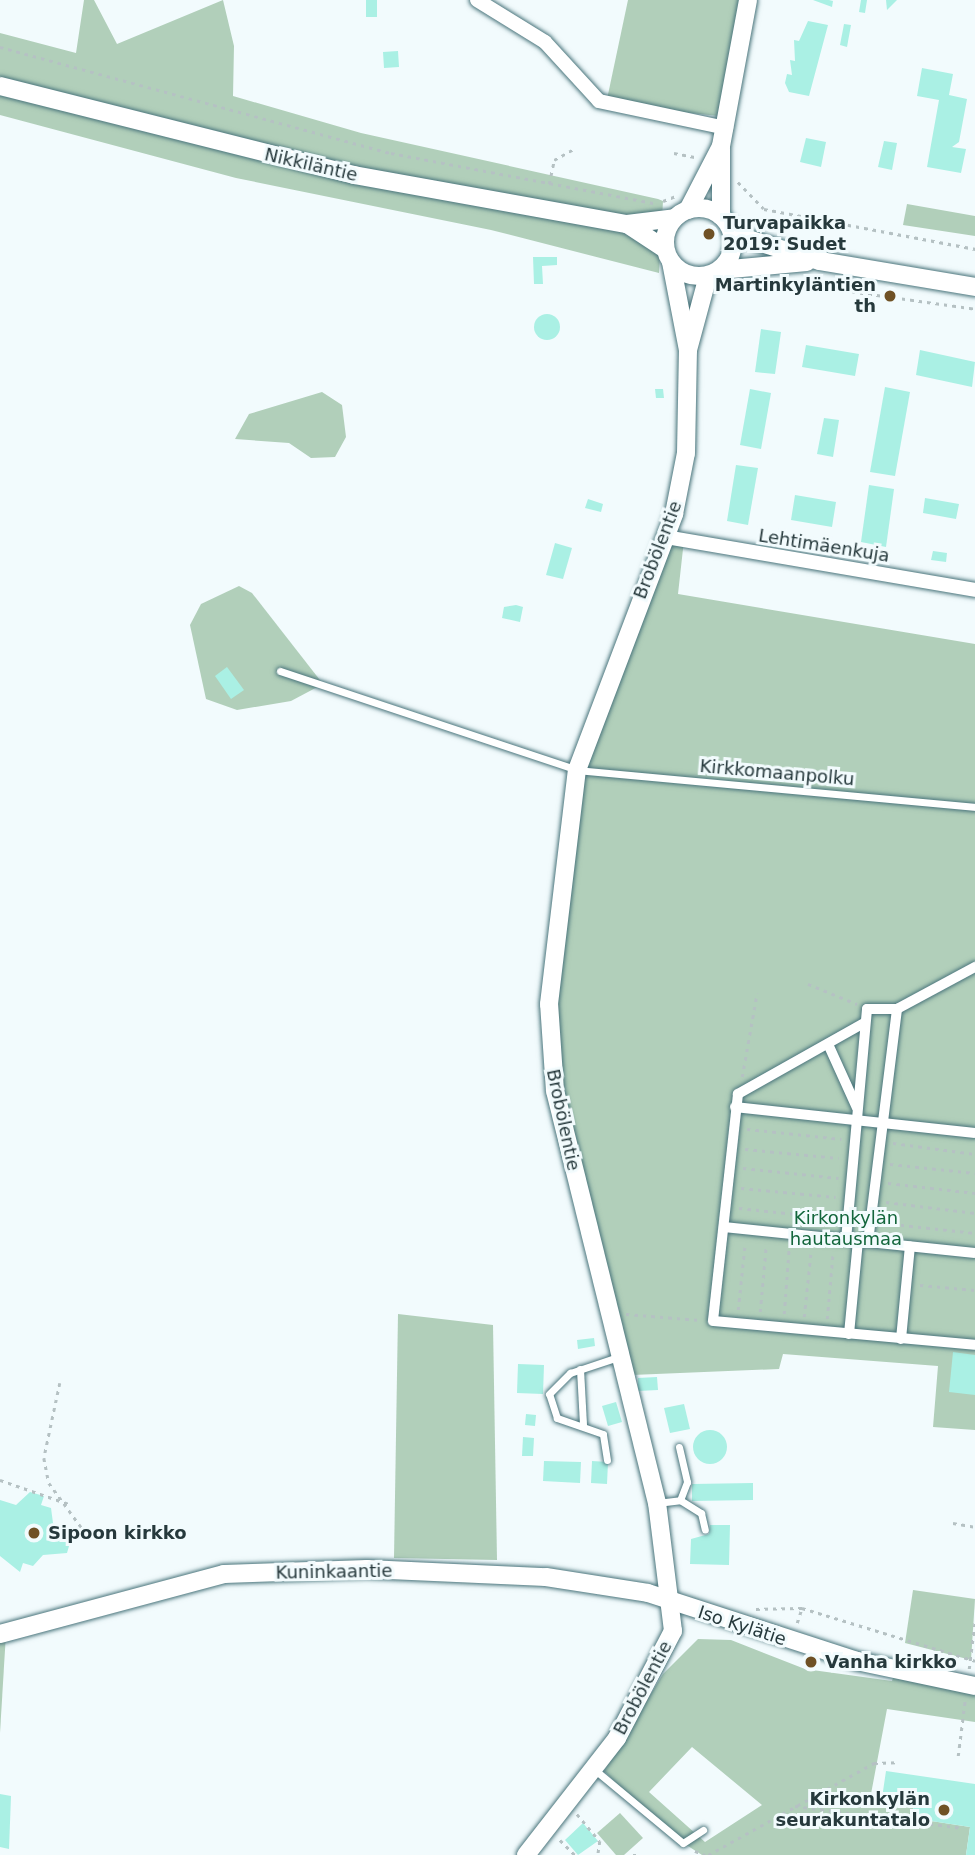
<!DOCTYPE html>
<html>
<head>
<meta charset="utf-8">
<style>
	body { margin:0 }
	#map { position:relative; width:975px; height:1855px; overflow:hidden; background:#f2fbfd; font-family:"DejaVu Sans",sans-serif }
	div>[style] { position:absolute }
	[style*='--x'] { left:calc(var(--x)*1px); top:calc(var(--y)*1px); width:calc(var(--w)*1px); rotate:calc(var(--a)*1deg) }
	.green>* { inset:0; background:#b1cfba }
	.building>* { inset:0; background:#aaf0e4 }
	.round { border-radius:50% }
	.path>* { height:2.5px; margin-top:-1.25px; transform-origin:0; background:repeating-linear-gradient(90deg,#b5c1c3 0 3.5px,transparent 0 8.5px) }
	.roads { filter:drop-shadow(0 0 2px #4a757c) drop-shadow(0 0 2px #4a757c) }
	.service>* { height:7px; margin:-3.5px; padding:0 3.5px; transform-origin:3.5px; border-radius:3.5px; background:#fff }
	.pedestrian>* { height:10px; margin:-5px; padding:0 5px; transform-origin:5px; border-radius:5px; background:#fff }
	.minor>* { height:14px; margin:-7px; padding:0 7px; transform-origin:7px; border-radius:7px; background:#fff }
	.tertiary>* { height:18px; margin:-9px; padding:0 9px; transform-origin:9px; border-radius:9px; background:#fff }
	.tertiary>.ring { margin:-9px; padding:0; box-sizing:content-box; background:none; border:18px solid #fff; border-radius:50% }
	.dots>* { width:19px; height:19px; translate:-50% -50%; box-sizing:border-box; border:4px solid #f2fbfd; border-radius:50% }
	span { translate:-50% -50%; white-space:nowrap; text-align:center; line-height:1.15; -webkit-text-stroke:6px #f2fbfd; paint-order:stroke }
	.street-label { font-size:18px; color:#26393c }
	.poi-label { font-size:18px; color:#26393c; font-weight:700 }
	.left { translate:0 -50%; text-align:left }
	.right { translate:-100% -50%; text-align:right }
	.park-label { font-size:18px; color:#13663c }
</style>
</head>
<body>
<div id="map">
	<div class="green">
		<div style="clip-path:polygon(84px 0,94px 0,117px 44px,223px 0,234px 46px,233px 96px,361px 133px,658px 199px,663px 201px,659px 273px,491px 230px,236px 178px,0 115px,0 33px,76px 53px)"></div>
		<div style="clip-path:polygon(628px 0,748px 0,728px 117px,606px 104px)"></div>
		<div style="clip-path:polygon(907px 204px,975px 216px,975px 236px,903px 225px)"></div>
		<div style="clip-path:polygon(322px 392px,342px 405px,346px 437px,335px 457px,311px 458px,289px 443px,235px 439px,249px 414px)"></div>
		<div style="clip-path:polygon(666px 537px,684px 540px,678px 594px,975px 644px,975px 1430px,933px 1427px,938px 1366px,783px 1354px,779px 1369px,632px 1375px,587px 1233px,549px 1004px,593px 721px)"></div>
		<div style="clip-path:polygon(239px 586px,252px 593px,323px 684px,291px 701px,237px 710px,206px 699px,190px 625px,201px 604px)"></div>
		<div style="clip-path:polygon(398px 1314px,493px 1325px,497px 1560px,394px 1558px)"></div>
		<div style="clip-path:polygon(913px 1590px,975px 1599px,971px 1660px,905px 1643px)"></div>
		<div style="clip-path:polygon(6px 1633px,0 1733px,0 1634px)"></div>
		<div style="clip-path:polygon(evenodd,698px 1639px,731px 1640px,805px 1669px,892px 1681px,895px 1670px,975px 1686px,975px 1722px,887px 1709px,871px 1794px,914px 1802px,912px 1818px,970px 1827px,966px 1855px,702px 1855px,663px 1830px,604px 1771px,663px 1674px,698px 1639px,692px 1747px,762px 1805px,705px 1842px,649px 1792px,692px 1747px)"></div>
		<div style="clip-path:polygon(620px 1813px,643px 1838px,624px 1855px,616px 1855px,597px 1833px)"></div>
	</div>
	<div class="building">
		<div style="clip-path:polygon(366px 0,377px 0,377px 17px,366px 17px)"></div>
		<div style="clip-path:polygon(813px 0,829px 0,833px 1px,832px 7px)"></div>
		<div style="clip-path:polygon(861px 0,867px 0,865px 13px,859px 12px)"></div>
		<div style="clip-path:polygon(886px 0,897px 0,887px 10px)"></div>
		<div style="clip-path:polygon(808px 21px,828px 25px,809px 96px,789px 92px,785px 83px,787px 74px,792px 75px,790px 60px,795px 61px,794px 40px,799px 41px)"></div>
		<div style="clip-path:polygon(844px 24px,851px 25px,847px 47px,840px 45px)"></div>
		<div style="clip-path:polygon(398px 51px,399px 67px,384px 68px,383px 52px)"></div>
		<div style="clip-path:polygon(922px 68px,953px 74px,949px 95px,967px 99px,959px 142px,952px 147px,966px 149px,961px 173px,927px 167px,939px 100px,917px 96px)"></div>
		<div style="clip-path:polygon(806px 138px,826px 142px,821px 167px,800px 162px)"></div>
		<div style="clip-path:polygon(884px 141px,897px 143px,892px 170px,878px 167px)"></div>
		<div style="clip-path:polygon(533px 257px,557px 257px,557px 265px,542px 266px,543px 284px,534px 284px)"></div>
		<div class="round" style="left:534px;top:314px;width:26px;height:26px"></div>
		<div style="clip-path:polygon(761px 329px,781px 332px,775px 374px,755px 372px)"></div>
		<div style="clip-path:polygon(806px 345px,859px 354px,855px 376px,802px 367px)"></div>
		<div style="clip-path:polygon(920px 350px,975px 362px,972px 387px,916px 375px)"></div>
		<div style="clip-path:polygon(885px 387px,910px 392px,895px 476px,870px 472px)"></div>
		<div style="clip-path:polygon(655px 389px,663px 389px,664px 398px,656px 398px)"></div>
		<div style="clip-path:polygon(750px 389px,771px 393px,761px 449px,740px 445px)"></div>
		<div style="clip-path:polygon(824px 418px,839px 420px,833px 457px,817px 454px)"></div>
		<div style="clip-path:polygon(736px 465px,758px 468px,748px 525px,727px 521px)"></div>
		<div style="clip-path:polygon(869px 485px,894px 489px,886px 547px,861px 542px)"></div>
		<div style="clip-path:polygon(795px 495px,836px 502px,832px 527px,791px 520px)"></div>
		<div style="clip-path:polygon(925px 498px,959px 504px,956px 519px,923px 513px)"></div>
		<div style="clip-path:polygon(588px 499px,603px 504px,601px 512px,585px 508px)"></div>
		<div style="clip-path:polygon(555px 543px,572px 548px,563px 579px,546px 575px)"></div>
		<div style="clip-path:polygon(933px 551px,947px 553px,946px 562px,931px 560px)"></div>
		<div style="clip-path:polygon(516px 605px,523px 607px,520px 622px,502px 618px,504px 607px)"></div>
		<div style="clip-path:polygon(227px 667px,244px 690px,231px 699px,215px 676px)"></div>
		<div style="clip-path:polygon(594px 1338px,595px 1346px,578px 1349px,577px 1340px)"></div>
		<div style="clip-path:polygon(953px 1352px,975px 1355px,975px 1395px,949px 1392px)"></div>
		<div style="clip-path:polygon(518px 1364px,544px 1365px,543px 1394px,517px 1393px)"></div>
		<div style="clip-path:polygon(657px 1377px,658px 1390px,638px 1391px,638px 1378px)"></div>
		<div style="clip-path:polygon(616px 1402px,622px 1422px,608px 1426px,602px 1406px)"></div>
		<div style="clip-path:polygon(684px 1404px,690px 1429px,670px 1433px,664px 1408px)"></div>
		<div style="clip-path:polygon(526px 1414px,536px 1415px,535px 1426px,525px 1425px)"></div>
		<div class="round" style="left:693px;top:1430px;width:34px;height:34px"></div>
		<div style="clip-path:polygon(523px 1437px,534px 1438px,533px 1456px,522px 1456px)"></div>
		<div style="clip-path:polygon(544px 1461px,581px 1462px,580px 1483px,543px 1481px)"></div>
		<div style="clip-path:polygon(592px 1461px,608px 1462px,607px 1484px,591px 1483px)"></div>
		<div style="clip-path:polygon(753px 1483px,753px 1500px,692px 1501px,692px 1484px)"></div>
		<div style="clip-path:polygon(30px 1492px,44px 1496px,41px 1505px,51px 1508px,53px 1523px,65px 1527px,71px 1539px,67px 1553px,43px 1555px,33px 1566px,23px 1563px,20px 1572px,0 1556px,0 1500px,16px 1505px)"></div>
		<div style="clip-path:polygon(710px 1525px,730px 1525px,729px 1565px,690px 1564px,691px 1539px,709px 1534px)"></div>
		<div style="clip-path:polygon(886px 1771px,975px 1784px,975px 1855px,966px 1855px,970px 1827px,912px 1818px,914px 1802px,882px 1798px)"></div>
		<div style="clip-path:polygon(0 1794px,11px 1796px,9px 1849px,0 1847px)"></div>
		<div style="clip-path:polygon(583px 1823px,598px 1841px,578px 1855px,565px 1840px)"></div>
	</div>
	<div class="path">
		<div style="--x:0;--y:47;--w:405;--a:15.2"></div>
		<div style="--x:391;--y:153;--w:267;--a:10.8"></div>
		<div style="--x:674;--y:153;--w:21;--a:11"></div>
		<div style="--x:738;--y:182;--w:37;--a:46"></div>
		<div style="--x:764;--y:209;--w:215;--a:10.7"></div>
		<div style="--x:549;--y:184;--w:25;--a:-78"></div>
		<div style="--x:554;--y:160;--w:21;--a:-29"></div>
		<div style="--x:663;--y:201;--w:14;--a:-21"></div>
		<div style="--x:771;--y:229;--w:18;--a:-81"></div>
		<div style="--x:784;--y:282;--w:193;--a:8"></div>
		<div style="--x:808;--y:984;--w:53;--a:22.2"></div>
		<div style="--x:742;--y:1077;--w:85;--a:-79.9"></div>
		<div style="--x:747;--y:1129;--w:95;--a:6.1"></div>
		<div style="--x:893;--y:1143;--w:83;--a:7.6"></div>
		<div style="--x:745;--y:1149;--w:94;--a:5.5"></div>
		<div style="--x:890;--y:1164;--w:85;--a:6"></div>
		<div style="--x:743;--y:1168;--w:96;--a:6"></div>
		<div style="--x:888;--y:1183;--w:88;--a:6.6"></div>
		<div style="--x:741;--y:1188;--w:95;--a:5.4"></div>
		<div style="--x:886;--y:1202;--w:90;--a:7"></div>
		<div style="--x:739;--y:1208;--w:96;--a:6"></div>
		<div style="--x:884;--y:1223;--w:92;--a:6.3"></div>
		<div style="--x:920;--y:1285;--w:55;--a:5.2"></div>
		<div style="--x:738;--y:1310;--w:67;--a:-84"></div>
		<div style="--x:760;--y:1312;--w:66;--a:-84.8"></div>
		<div style="--x:626;--y:1314;--w:74;--a:4.6"></div>
		<div style="--x:784;--y:1314;--w:66;--a:-85.7"></div>
		<div style="--x:804;--y:1317;--w:67;--a:-84"></div>
		<div style="--x:827;--y:1319;--w:67;--a:-84.9"></div>
		<div style="--x:60;--y:1383;--w:77;--a:102"></div>
		<div style="--x:44;--y:1458;--w:25;--a:79"></div>
		<div style="--x:49;--y:1483;--w:59;--a:53.9"></div>
		<div style="--x:0;--y:1480;--w:73;--a:19.2"></div>
		<div style="--x:953;--y:1523;--w:22;--a:10"></div>
		<div style="--x:756;--y:1609;--w:46;--a:-1.2"></div>
		<div style="--x:802;--y:1608;--w:181;--a:17"></div>
		<div style="--x:797;--y:1623;--w:16;--a:-72"></div>
		<div style="--x:969;--y:1669;--w:49;--a:-83"></div>
		<div style="--x:958;--y:1756;--w:56;--a:-82.9"></div>
		<div style="--x:795;--y:1806;--w:169;--a:7.5"></div>
		<div style="--x:577;--y:1814;--w:35;--a:50"></div>
		<div style="--x:600;--y:1841;--w:14;--a:98"></div>
		<div style="--x:560;--y:1840;--w:21;--a:45"></div>
		<div style="--x:695;--y:1851;--w:11;--a:22"></div>
		<div style="--x:633;--y:1855;--w:5;--a:0"></div>
		<div style="--x:708;--y:1855;--w:190;--a:-29"></div>
		<div style="--x:874;--y:1763;--w:24;--a:-2"></div>
	</div>
	<div class="roads">
		<div class="service">
			<div style="--x:280;--y:671;--w:313;--a:18.4"></div>
			<div style="--x:577;--y:770;--w:400;--a:5.3"></div>
			<div style="--x:580;--y:1369;--w:56;--a:86.9"></div>
			<div style="--x:679;--y:1447;--w:36;--a:77"></div>
			<div style="--x:687;--y:1482;--w:19;--a:111"></div>
			<div style="--x:607;--y:1460;--w:26;--a:-99"></div>
			<div style="--x:603;--y:1434;--w:49;--a:-160.8"></div>
			<div style="--x:557;--y:1418;--w:25;--a:-108"></div>
			<div style="--x:549;--y:1394;--w:30;--a:-45"></div>
			<div style="--x:570;--y:1373;--w:51;--a:-18.4"></div>
			<div style="--x:657;--y:1503;--w:23;--a:-7"></div>
			<div style="--x:680;--y:1500;--w:25;--a:32"></div>
			<div style="--x:701;--y:1513;--w:17;--a:77"></div>
			<div style="--x:595;--y:1770;--w:114;--a:39.7"></div>
			<div style="--x:683;--y:1843;--w:24;--a:-33"></div>
		</div>
		<div class="pedestrian">
			<div style="--x:864;--y:1023;--w:145;--a:150.6"></div>
			<div style="--x:738;--y:1094;--w:228;--a:96.3"></div>
			<div style="--x:713;--y:1321;--w:263;--a:5.2"></div>
			<div style="--x:828;--y:1044;--w:70;--a:65.6"></div>
			<div style="--x:735;--y:1107;--w:241;--a:6.2"></div>
			<div style="--x:724;--y:1227;--w:252;--a:5.9"></div>
			<div style="--x:846;--y:1240;--w:232;--a:-84.8"></div>
			<div style="--x:867;--y:1009;--w:30;--a:0"></div>
			<div style="--x:897;--y:1009;--w:89;--a:-28.3"></div>
			<div style="--x:868;--y:1242;--w:235;--a:-82.9"></div>
			<div style="--x:849;--y:1334;--w:93;--a:-84.5"></div>
			<div style="--x:901;--y:1339;--w:93;--a:-84.5"></div>
		</div>
		<div class="minor">
			<div style="--x:477;--y:0;--w:80;--a:31.7"></div>
			<div style="--x:545;--y:42;--w:80;--a:47.5"></div>
			<div style="--x:599;--y:101;--w:130;--a:12"></div>
			<div style="--x:666;--y:537;--w:314;--a:9.7"></div>
		</div>
		<div class="tertiary">
			<div style="--x:0;--y:86;--w:365;--a:14.1"></div>
			<div style="--x:354;--y:175;--w:277;--a:10.2"></div>
			<div style="--x:627;--y:224;--w:48;--a:-7.1"></div>
			<div class="ring" style="left:665px;top:208px;width:50px;height:50px"></div>
			<div style="--x:688;--y:210;--w:72;--a:-62.7"></div>
			<div style="--x:721;--y:146;--w:148;--a:-79.5"></div>
			<div style="--x:721;--y:216;--w:67;--a:-90"></div>
			<div style="--x:627;--y:224;--w:45;--a:33.3"></div>
			<div style="--x:732;--y:234;--w:92;--a:17.1"></div>
			<div style="--x:820;--y:261;--w:157;--a:9.5"></div>
			<div style="--x:671;--y:262;--w:90;--a:79.1"></div>
			<div style="--x:720;--y:270;--w:87;--a:-5.3"></div>
			<div style="--x:0;--y:1634;--w:232;--a:-15"></div>
			<div style="--x:224;--y:1574;--w:143;--a:-2"></div>
			<div style="--x:367;--y:1569;--w:179;--a:2.6"></div>
			<div style="--x:546;--y:1577;--w:103;--a:8.9"></div>
			<div style="--x:648;--y:1593;--w:220;--a:18"></div>
			<div style="--x:857;--y:1661;--w:121;--a:12"></div>
			<div style="--x:526;--y:1855;--w:148;--a:-52.1"></div>
			<div style="--x:617;--y:1738;--w:121;--a:-62.4"></div>
			<div style="--x:673;--y:1631;--w:129;--a:-97.1"></div>
			<div style="--x:657;--y:1503;--w:424;--a:-103.9"></div>
			<div style="--x:555;--y:1091;--w:87;--a:-93.9"></div>
			<div style="--x:549;--y:1004;--w:236;--a:-83.2"></div>
			<div style="--x:577;--y:770;--w:274;--a:-69.2"></div>
			<div style="--x:674;--y:514;--w:62;--a:-78.9"></div>
			<div style="--x:686;--y:453;--w:103;--a:-88.9"></div>
			<div style="--x:688;--y:350;--w:77;--a:-74.9"></div>
		</div>
	</div>
	<div class="dots">
		<div style="left:709px;top:234px;background:#6f5125"></div>
		<div style="left:890px;top:296px;background:#6f5125"></div>
		<div style="left:34px;top:1533px;background:#6f5125"></div>
		<div style="left:811px;top:1662px;background:#6f5125"></div>
		<div style="left:944px;top:1810px;background:#6f5125"></div>
	</div>
	<div class="street-label">
		<span style="left:311px;top:165px;rotate:13deg">Nikkiläntie</span>
		<span style="left:824px;top:546px;rotate:9deg">Lehtimäenkuja</span>
		<span style="left:658px;top:550px;rotate:-69deg">Brobölentie</span>
		<span style="left:777px;top:773px;rotate:5deg">Kirkkomaanpolku</span>
		<span style="left:563px;top:1120px;rotate:78deg">Brobölentie</span>
		<span style="left:334px;top:1572px;rotate:-1deg">Kuninkaantie</span>
		<span style="left:742px;top:1626px;rotate:18deg">Iso Kylätie</span>
		<span style="left:643px;top:1688px;rotate:-62deg">Brobölentie</span>
	</div>
	<div class="poi-label">
		<span class="left" style="left:723px;top:234px">Turvapaikka<br>2019: Sudet</span>
		<span class="right" style="left:876px;top:296px">Martinkyläntien<br>th</span>
		<span class="left" style="left:48px;top:1533px">Sipoon kirkko</span>
		<span class="left" style="left:825px;top:1662px">Vanha kirkko</span>
		<span class="right" style="left:930px;top:1810px">Kirkonkylän<br>seurakuntatalo</span>
	</div>
	<div class="park-label">
		<span style="left:846px;top:1229px">Kirkonkylän<br>hautausmaa</span>
	</div>
</div>
</body>
</html>
